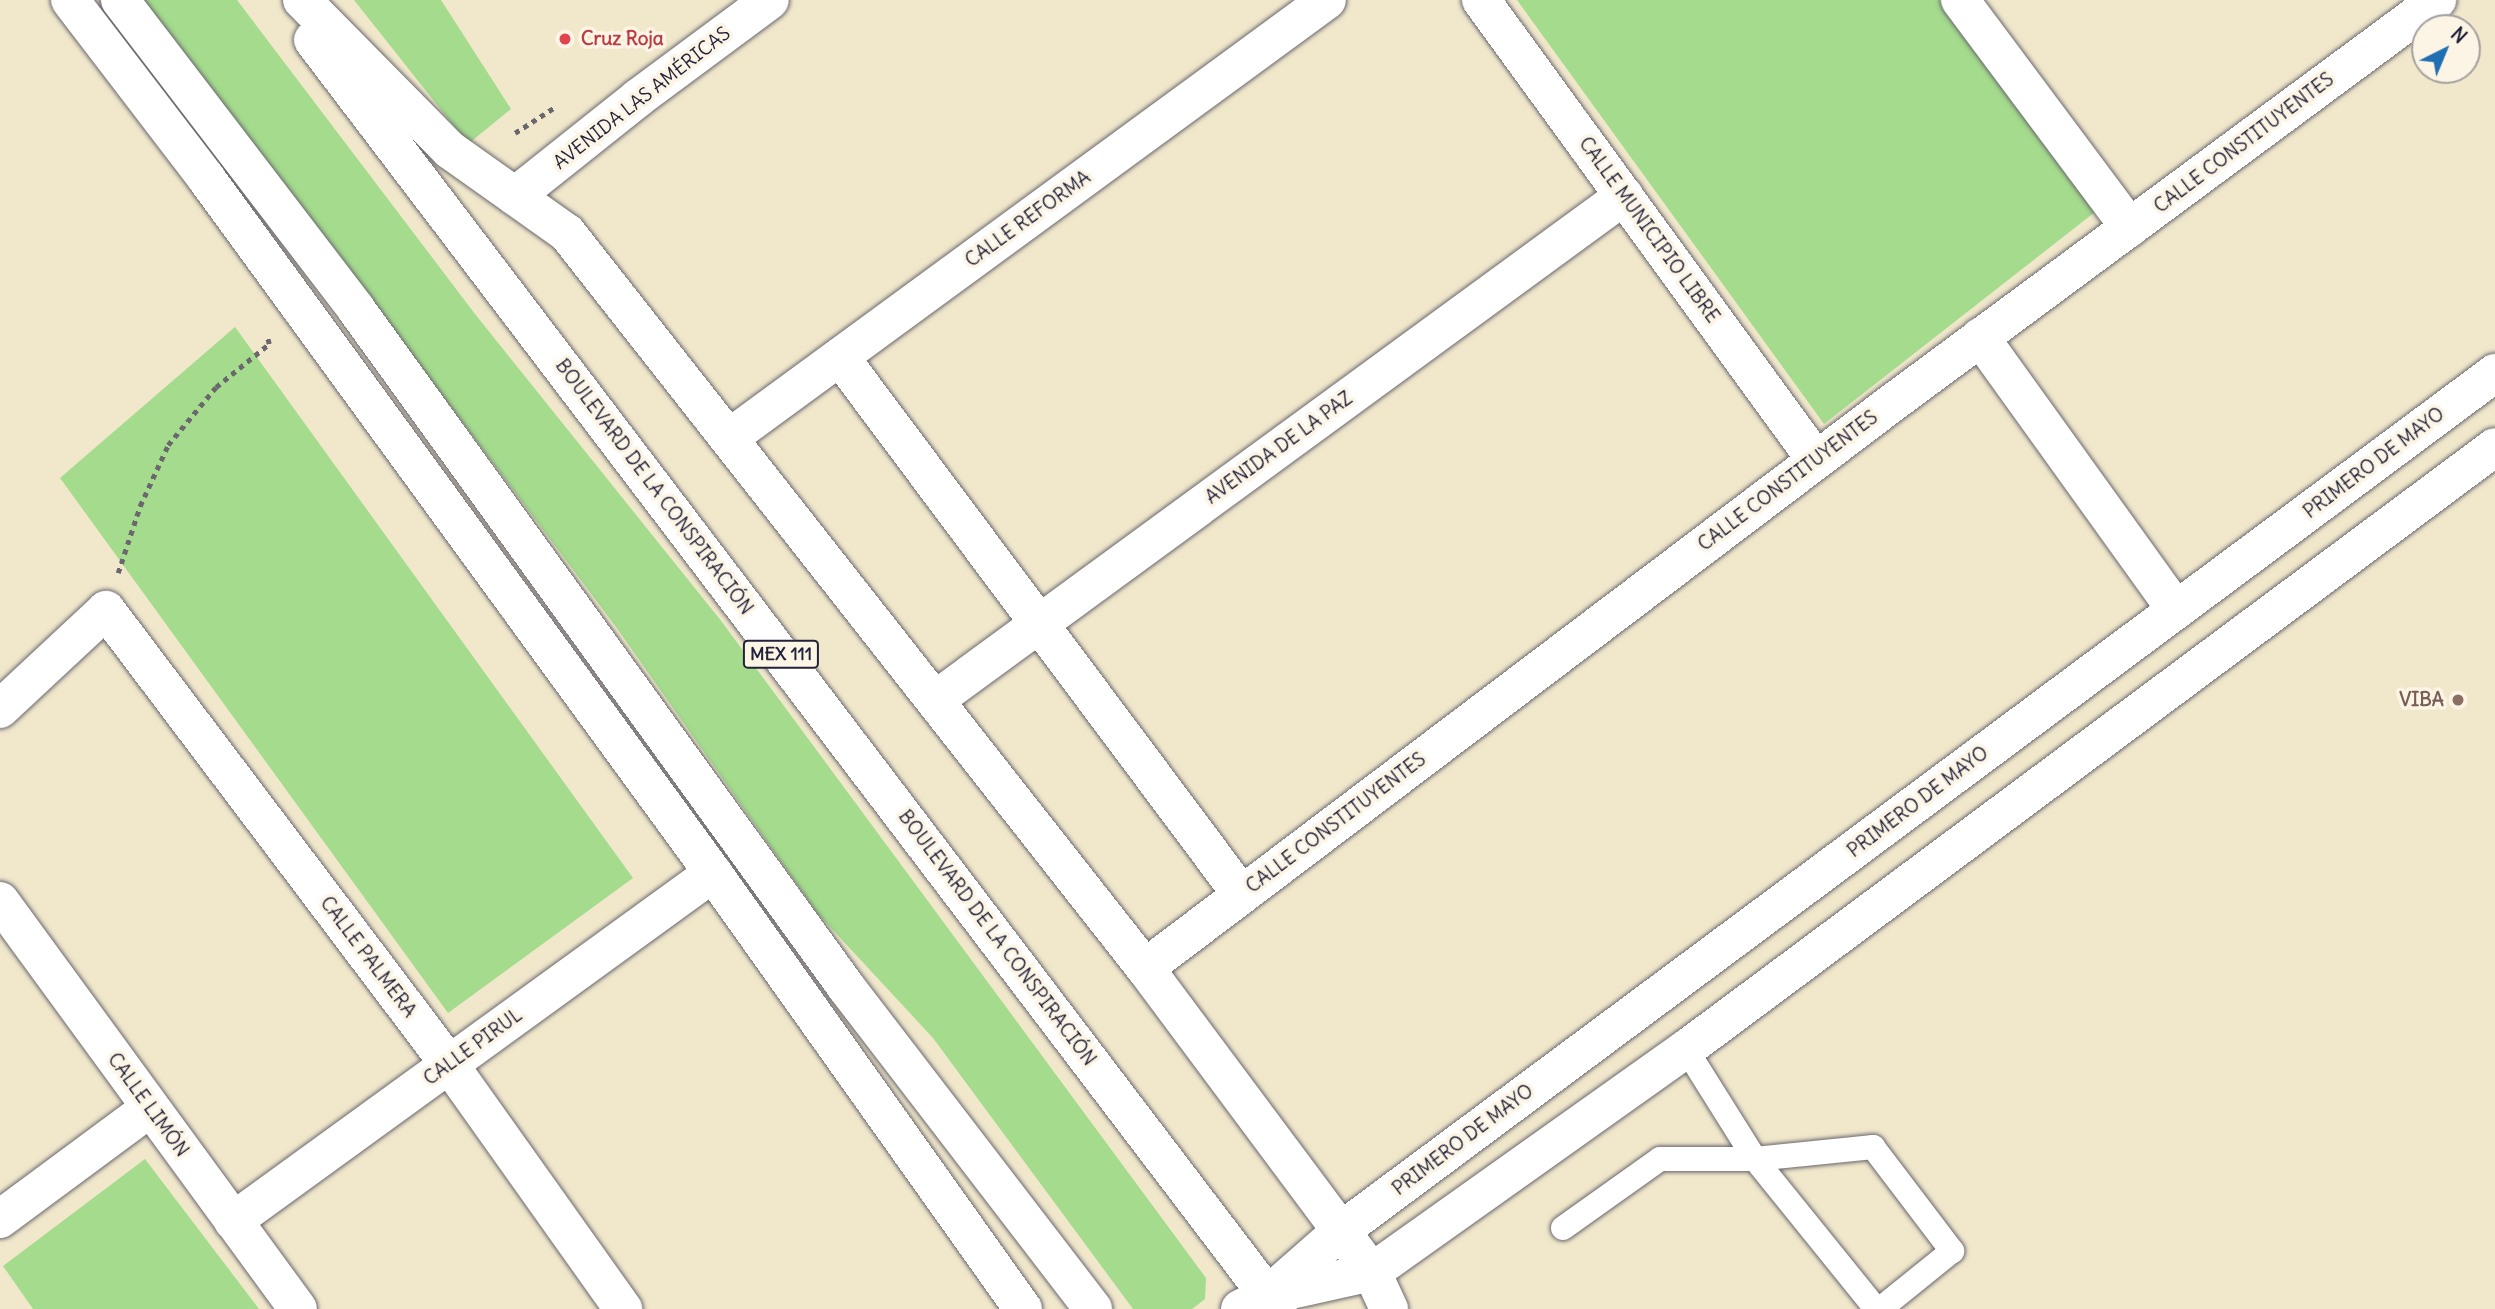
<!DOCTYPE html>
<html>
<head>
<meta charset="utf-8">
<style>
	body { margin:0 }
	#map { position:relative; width:2495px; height:1309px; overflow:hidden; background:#f1e8cc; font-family:Delius,sans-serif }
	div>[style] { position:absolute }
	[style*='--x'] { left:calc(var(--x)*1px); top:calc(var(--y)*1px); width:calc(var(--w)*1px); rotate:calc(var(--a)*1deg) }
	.green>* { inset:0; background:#a4db8d }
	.path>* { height:4.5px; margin-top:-2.25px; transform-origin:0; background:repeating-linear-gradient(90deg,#6a676e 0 5px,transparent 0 10px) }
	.roads { filter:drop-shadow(0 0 2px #6a676e) drop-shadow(0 0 2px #6a676e) }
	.lane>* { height:24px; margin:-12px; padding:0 12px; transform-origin:12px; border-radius:12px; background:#fff }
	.street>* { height:38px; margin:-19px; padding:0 19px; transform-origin:19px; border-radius:19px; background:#fff }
	.secondary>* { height:38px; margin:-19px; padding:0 19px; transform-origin:19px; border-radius:19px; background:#fff }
	.primary>* { height:38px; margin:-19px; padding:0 19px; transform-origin:19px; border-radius:19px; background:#fff }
	.dots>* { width:19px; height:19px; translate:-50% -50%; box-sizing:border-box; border:4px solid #fcf5e5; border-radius:50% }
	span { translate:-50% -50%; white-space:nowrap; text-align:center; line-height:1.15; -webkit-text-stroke:7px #fcf5e5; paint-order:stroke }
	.shield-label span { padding:2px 5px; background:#fcf5e5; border:2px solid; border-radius:5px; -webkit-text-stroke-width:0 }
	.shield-label { font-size:18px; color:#22223b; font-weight:700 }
	.health-label { font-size:19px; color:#be3a42; font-weight:700 }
	.left { translate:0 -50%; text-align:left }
	.street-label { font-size:19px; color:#22223b }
	.education-label { font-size:19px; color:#785e54; font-weight:700 }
	.right { translate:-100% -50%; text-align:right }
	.north { position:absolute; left:2411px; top:14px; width:70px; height:70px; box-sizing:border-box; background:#fcf5e5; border:2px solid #a5a1a1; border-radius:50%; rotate:43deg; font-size:19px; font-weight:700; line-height:28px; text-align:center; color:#22223b }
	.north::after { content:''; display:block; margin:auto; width:24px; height:32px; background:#1f6fb2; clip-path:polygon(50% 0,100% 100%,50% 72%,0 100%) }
</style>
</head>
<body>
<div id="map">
	<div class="green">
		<div style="clip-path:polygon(140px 0,237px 0,475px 314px,722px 622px,1206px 1278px,1205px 1299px,1192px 1309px,1133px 1309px,933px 1038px,818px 914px,616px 627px,322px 235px)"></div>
		<div style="clip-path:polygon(354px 0,441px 0,511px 109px,468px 144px)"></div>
		<div style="clip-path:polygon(1517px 0,1939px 0,2095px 212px,1824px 424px)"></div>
		<div style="clip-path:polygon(235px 327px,633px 878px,448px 1013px,60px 478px)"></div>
		<div style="clip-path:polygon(145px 1159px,259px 1309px,33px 1309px,3px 1266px)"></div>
	</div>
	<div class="path">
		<div style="--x:515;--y:133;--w:48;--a:-33"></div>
		<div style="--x:118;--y:573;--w:71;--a:-71.8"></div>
		<div style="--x:140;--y:506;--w:67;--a:-65.3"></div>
		<div style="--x:168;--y:445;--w:75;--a:-50.4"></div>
		<div style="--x:216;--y:387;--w:68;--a:-39.1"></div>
		<div style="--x:269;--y:344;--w:8;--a:-104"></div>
	</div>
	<div class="roads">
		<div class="lane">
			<div style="--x:1686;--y:1049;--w:130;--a:57.9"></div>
			<div style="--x:1755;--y:1159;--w:193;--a:51.1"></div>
			<div style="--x:1563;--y:1228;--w:119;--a:-35.4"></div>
			<div style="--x:1660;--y:1159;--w:95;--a:0"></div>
			<div style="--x:1755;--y:1159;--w:119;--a:-5.8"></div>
			<div style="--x:1873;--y:1147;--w:131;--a:52.8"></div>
			<div style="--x:1952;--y:1251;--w:92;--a:141.1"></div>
		</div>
		<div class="street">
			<div style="--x:1481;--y:0;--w:569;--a:53.94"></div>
			<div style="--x:1960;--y:0;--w:284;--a:53.3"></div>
			<div style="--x:515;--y:196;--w:157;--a:-38.5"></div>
			<div style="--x:638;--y:98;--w:164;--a:-36.6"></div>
			<div style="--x:1980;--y:337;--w:336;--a:54.3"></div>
			<div style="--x:840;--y:357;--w:670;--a:53.25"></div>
			<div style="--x:729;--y:438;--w:741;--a:-36.22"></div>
			<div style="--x:935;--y:700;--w:854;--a:-36.19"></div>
			<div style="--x:0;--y:709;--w:145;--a:-43"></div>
			<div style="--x:106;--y:610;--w:569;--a:52.93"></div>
			<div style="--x:449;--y:1064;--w:301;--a:54.6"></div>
			<div style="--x:0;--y:901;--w:505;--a:53.86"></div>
			<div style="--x:1145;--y:968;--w:932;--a:-37.1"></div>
			<div style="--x:1888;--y:406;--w:683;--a:-36.48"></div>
			<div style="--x:0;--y:1219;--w:187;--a:-36.5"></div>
			<div style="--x:233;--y:1221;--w:593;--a:-35.94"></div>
		</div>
		<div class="secondary">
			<div style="--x:70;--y:0;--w:224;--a:52.6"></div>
			<div style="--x:206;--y:178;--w:860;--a:53.89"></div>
			<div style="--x:713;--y:873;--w:535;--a:54.59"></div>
			<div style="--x:1268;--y:1295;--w:98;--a:-41.3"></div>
			<div style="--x:1342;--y:1230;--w:1437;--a:-36.62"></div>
			<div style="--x:1240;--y:1309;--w:31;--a:-27"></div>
			<div style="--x:1268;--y:1295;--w:107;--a:-12.5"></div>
			<div style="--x:1372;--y:1272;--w:385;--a:-35.4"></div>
			<div style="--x:1686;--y:1049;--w:1008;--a:-36.65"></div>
		</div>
		<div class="primary">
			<div style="--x:120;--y:0;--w:389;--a:52.6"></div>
			<div style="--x:356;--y:309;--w:837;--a:54.14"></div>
			<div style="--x:846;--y:987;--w:406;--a:52.5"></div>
			<div style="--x:302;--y:0;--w:211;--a:45.4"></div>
			<div style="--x:450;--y:150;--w:143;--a:35.4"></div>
			<div style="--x:567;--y:233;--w:935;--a:51.82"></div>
			<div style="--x:1145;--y:968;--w:379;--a:53.3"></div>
			<div style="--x:1372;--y:1272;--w:41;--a:65.3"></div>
			<div style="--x:313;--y:40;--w:1594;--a:52.75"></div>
		</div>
	</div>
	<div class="dots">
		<div style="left:565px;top:39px;background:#e0444e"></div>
		<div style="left:2458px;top:700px;background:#8d6e63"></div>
	</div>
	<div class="shield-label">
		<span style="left:781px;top:654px">MEX 111</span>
	</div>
	<div class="health-label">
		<span class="left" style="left:581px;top:39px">Cruz Roja</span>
	</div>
	<div class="street-label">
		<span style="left:642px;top:98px;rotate:-38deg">AVENIDA LAS AMÉRICAS</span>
		<span style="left:2244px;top:143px;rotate:-37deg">CALLE CONSTITUYENTES</span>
		<span style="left:1028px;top:219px;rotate:-36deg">CALLE REFORMA</span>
		<span style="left:1649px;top:230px;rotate:54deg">CALLE MUNICIPIO LIBRE</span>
		<span style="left:1279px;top:448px;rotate:-36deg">AVENIDA DE LA PAZ</span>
		<span style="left:2374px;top:463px;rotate:-37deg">PRIMERO DE MAYO</span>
		<span style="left:1788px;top:481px;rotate:-37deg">CALLE CONSTITUYENTES</span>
		<span style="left:654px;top:487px;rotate:53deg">BOULEVARD DE LA CONSPIRACIÓN</span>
		<span style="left:1918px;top:802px;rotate:-37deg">PRIMERO DE MAYO</span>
		<span style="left:1336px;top:823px;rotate:-37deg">CALLE CONSTITUYENTES</span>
		<span style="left:997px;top:938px;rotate:53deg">BOULEVARD DE LA CONSPIRACIÓN</span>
		<span style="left:368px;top:957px;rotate:53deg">CALLE PALMERA</span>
		<span style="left:473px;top:1047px;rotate:-36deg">CALLE PIRUL</span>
		<span style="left:148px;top:1105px;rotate:54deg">CALLE LIMÓN</span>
		<span style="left:1463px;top:1140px;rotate:-37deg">PRIMERO DE MAYO</span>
	</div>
	<div class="education-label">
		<span class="right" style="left:2444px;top:700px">VIBA</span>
	</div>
	<div class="north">N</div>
</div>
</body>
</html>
